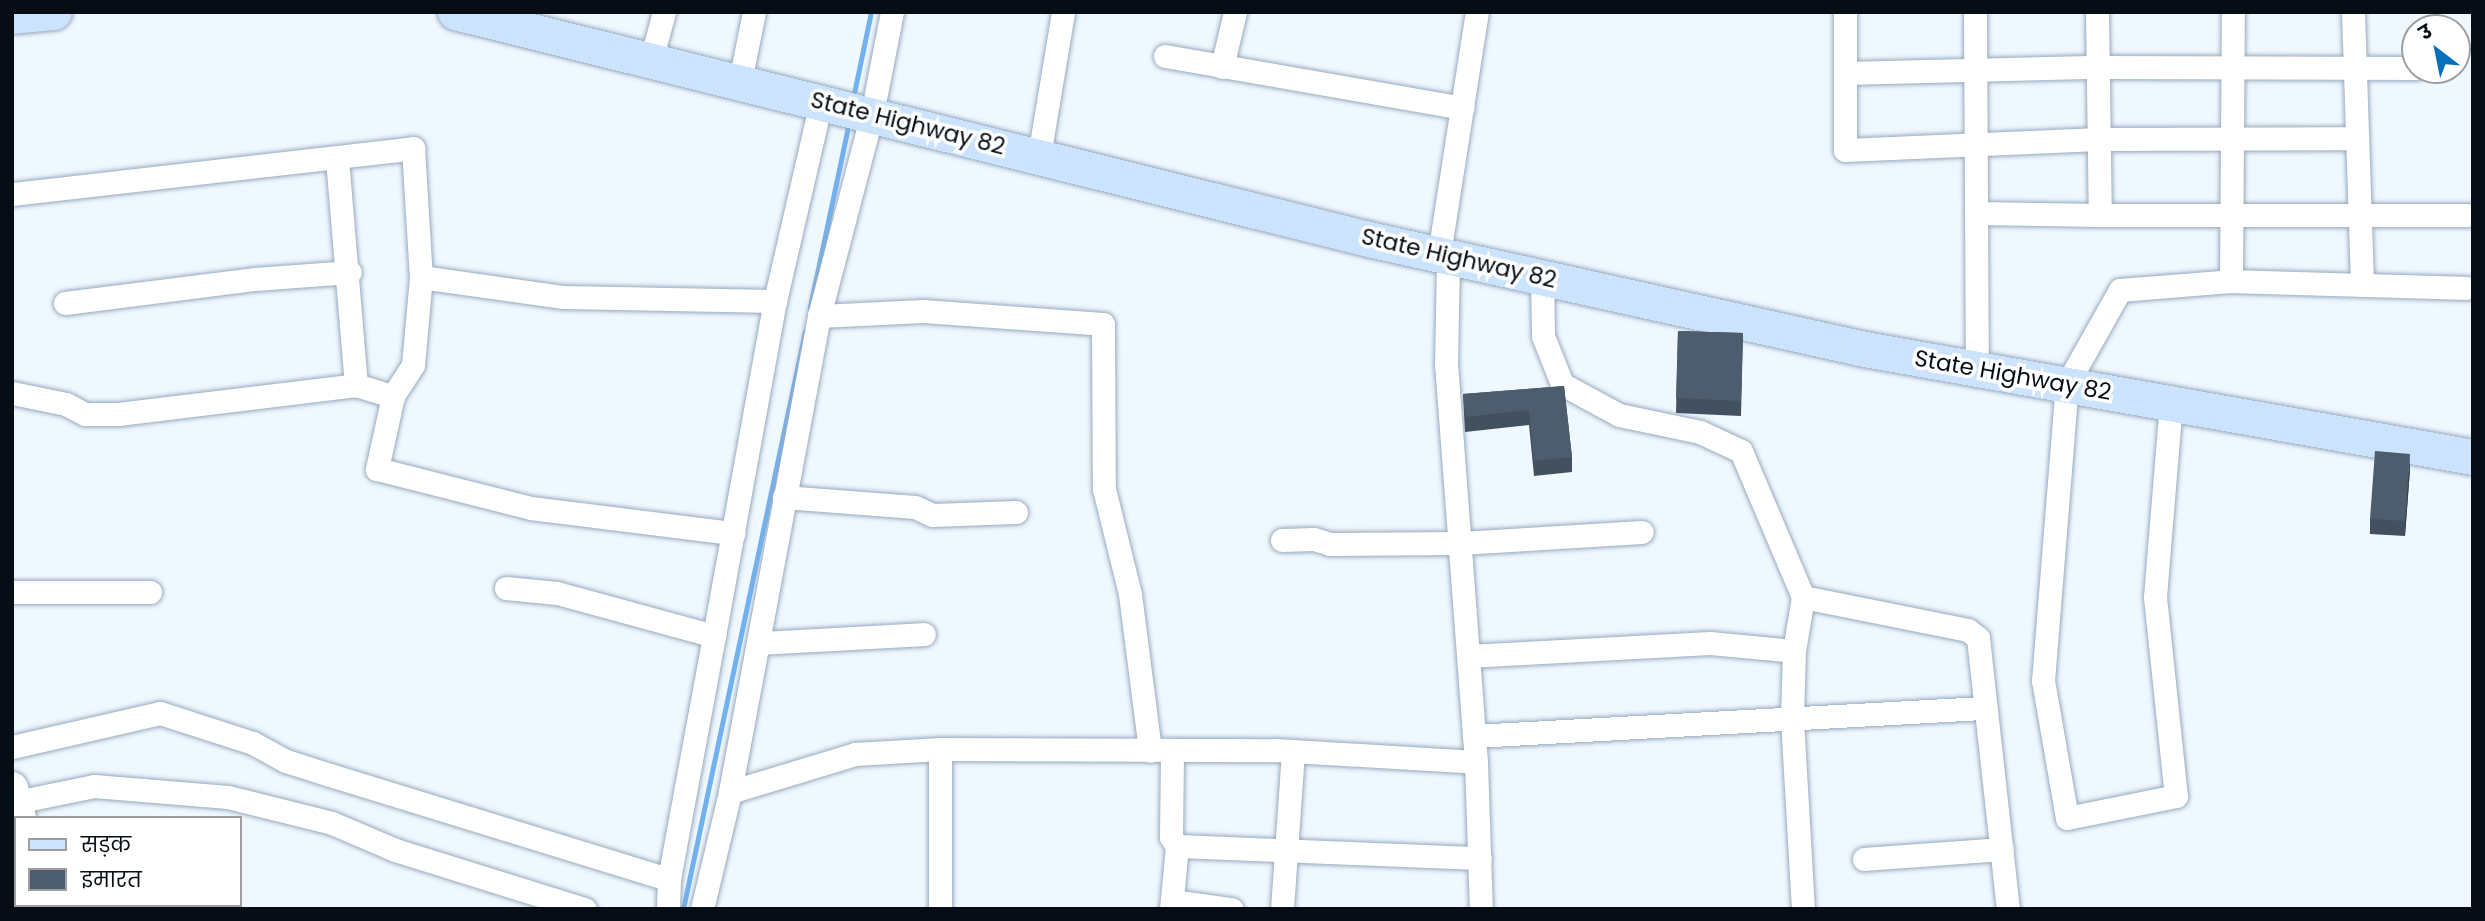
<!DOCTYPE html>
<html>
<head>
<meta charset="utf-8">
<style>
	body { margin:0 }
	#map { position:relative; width:2485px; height:921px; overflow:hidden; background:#eff7ff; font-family:Poppins,"Noto Sans Devanagari",sans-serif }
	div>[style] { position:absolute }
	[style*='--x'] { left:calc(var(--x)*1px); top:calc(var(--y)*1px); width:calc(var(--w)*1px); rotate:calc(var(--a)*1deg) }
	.stream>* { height:5px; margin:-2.5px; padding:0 2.5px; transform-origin:2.5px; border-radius:2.5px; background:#71b1f0 }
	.roads { filter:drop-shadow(0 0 2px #97aabc) drop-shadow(0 0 2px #97aabc) }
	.street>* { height:23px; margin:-11.5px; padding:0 11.5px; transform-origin:11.5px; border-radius:11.5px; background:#fff }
	.secondary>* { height:32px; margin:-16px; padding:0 16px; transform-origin:16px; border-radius:16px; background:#fff }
	.primary>* { height:35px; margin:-17.5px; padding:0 17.5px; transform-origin:17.5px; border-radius:17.5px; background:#cbe3fc }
	.wall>* { inset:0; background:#42505f }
	.shaded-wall>* { inset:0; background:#36414d }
	.building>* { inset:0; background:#4d5d6e }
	span { translate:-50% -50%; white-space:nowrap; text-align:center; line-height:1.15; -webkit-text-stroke:7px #fff; paint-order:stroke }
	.street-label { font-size:23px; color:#070d14 }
	.frame { position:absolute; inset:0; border:14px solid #070d14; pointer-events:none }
	.legend { position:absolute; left:14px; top:816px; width:228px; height:91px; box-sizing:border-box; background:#fff; border:2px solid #9c9ea1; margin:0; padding:9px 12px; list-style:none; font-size:21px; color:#070d14 }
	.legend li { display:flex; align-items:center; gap:14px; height:35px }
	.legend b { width:35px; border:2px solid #9c9ea1 }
	.north { position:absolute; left:2401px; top:14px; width:70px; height:70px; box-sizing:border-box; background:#fff; border:2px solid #9c9ea1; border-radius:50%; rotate:328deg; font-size:19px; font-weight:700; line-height:28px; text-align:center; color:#070d14 }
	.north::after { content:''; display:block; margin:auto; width:24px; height:32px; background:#056fbb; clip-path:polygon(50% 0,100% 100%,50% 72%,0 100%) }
</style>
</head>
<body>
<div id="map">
	<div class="stream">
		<div style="--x:853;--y:98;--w:88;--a:-78.2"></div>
		<div style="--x:810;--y:307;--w:189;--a:-78.1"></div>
		<div style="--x:683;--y:909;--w:591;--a:-78.08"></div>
	</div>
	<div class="roads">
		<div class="street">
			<div style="--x:892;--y:12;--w:104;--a:101.1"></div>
			<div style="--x:872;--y:114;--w:209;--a:104.7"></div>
			<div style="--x:819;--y:316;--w:484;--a:100.6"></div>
			<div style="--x:730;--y:792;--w:131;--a:-16.9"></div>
			<div style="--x:855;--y:754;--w:85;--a:-3.4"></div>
			<div style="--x:940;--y:749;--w:336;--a:0.2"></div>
			<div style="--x:1276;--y:750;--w:200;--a:3.4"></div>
			<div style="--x:1476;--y:762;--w:398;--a:-94.3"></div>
			<div style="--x:1446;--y:365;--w:109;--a:-88.9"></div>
			<div style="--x:1845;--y:12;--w:138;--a:90"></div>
			<div style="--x:1845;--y:150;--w:254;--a:-2.5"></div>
			<div style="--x:2099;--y:139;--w:258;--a:-0.2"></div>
			<div style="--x:1975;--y:12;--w:356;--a:89.7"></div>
			<div style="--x:2097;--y:12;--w:203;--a:89.2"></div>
			<div style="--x:2100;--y:215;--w:368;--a:0"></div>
			<div style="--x:2353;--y:12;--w:273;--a:88.1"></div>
			<div style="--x:1165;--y:56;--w:302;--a:9.9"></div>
			<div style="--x:651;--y:60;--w:50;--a:-74.8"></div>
			<div style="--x:1222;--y:67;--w:57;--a:-76.7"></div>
			<div style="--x:1845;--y:73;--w:253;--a:-1.4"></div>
			<div style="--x:2098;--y:67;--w:317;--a:0.2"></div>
			<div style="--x:740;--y:81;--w:70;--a:-78.5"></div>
			<div style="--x:1039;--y:156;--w:146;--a:-80.5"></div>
			<div style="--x:337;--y:159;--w:227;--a:85.2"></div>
			<div style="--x:12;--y:194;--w:404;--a:-6.5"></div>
			<div style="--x:413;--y:148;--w:129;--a:86.5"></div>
			<div style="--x:421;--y:277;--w:88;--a:95.2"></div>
			<div style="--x:413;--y:365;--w:37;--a:123"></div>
			<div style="--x:393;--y:396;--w:75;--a:102.4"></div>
			<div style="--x:377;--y:469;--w:159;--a:14.2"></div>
			<div style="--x:531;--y:508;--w:204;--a:7.1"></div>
			<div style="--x:1976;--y:213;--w:124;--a:0.9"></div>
			<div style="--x:1439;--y:254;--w:245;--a:-81.1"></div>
			<div style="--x:421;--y:277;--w:144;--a:8"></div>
			<div style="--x:564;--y:297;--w:211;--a:1.1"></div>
			<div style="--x:775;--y:301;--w:205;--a:-77"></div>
			<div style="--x:1542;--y:277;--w:59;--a:89"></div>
			<div style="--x:1543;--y:336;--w:52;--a:68.4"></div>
			<div style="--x:1562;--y:384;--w:65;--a:28.5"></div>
			<div style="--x:1619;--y:415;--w:83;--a:11.9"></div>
			<div style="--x:1700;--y:432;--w:45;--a:24.9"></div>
			<div style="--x:1741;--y:451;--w:159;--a:67"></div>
			<div style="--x:1803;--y:597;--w:55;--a:99.5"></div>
			<div style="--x:1794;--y:651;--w:68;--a:91.7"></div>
			<div style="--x:1792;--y:719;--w:190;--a:86.7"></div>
			<div style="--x:2231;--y:281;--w:269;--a:-89.6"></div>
			<div style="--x:65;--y:303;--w:192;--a:-7.2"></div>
			<div style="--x:255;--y:279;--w:95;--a:-4.2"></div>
			<div style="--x:819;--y:316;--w:104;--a:-2.8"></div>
			<div style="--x:923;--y:311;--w:180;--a:4.1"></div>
			<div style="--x:1103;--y:324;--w:165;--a:89.7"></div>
			<div style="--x:1104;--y:489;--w:108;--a:76.1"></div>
			<div style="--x:1130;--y:594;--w:158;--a:82.7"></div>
			<div style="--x:12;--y:393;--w:55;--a:11.5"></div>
			<div style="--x:66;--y:404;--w:21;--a:28"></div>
			<div style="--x:85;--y:414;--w:33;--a:0"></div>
			<div style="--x:118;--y:414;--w:240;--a:-6.9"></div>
			<div style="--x:356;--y:385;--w:39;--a:17"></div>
			<div style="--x:2171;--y:402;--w:196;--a:94.7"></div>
			<div style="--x:2155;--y:597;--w:200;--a:84"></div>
			<div style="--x:2176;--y:796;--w:111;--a:168.6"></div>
			<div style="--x:2067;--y:818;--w:139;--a:-99.9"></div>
			<div style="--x:2043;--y:681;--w:298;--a:-85.4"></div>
			<div style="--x:2067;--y:384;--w:108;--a:-60.6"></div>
			<div style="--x:2120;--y:290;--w:111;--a:-4.6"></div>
			<div style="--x:2231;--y:281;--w:235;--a:1.7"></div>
			<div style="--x:784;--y:497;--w:131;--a:4.4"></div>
			<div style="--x:915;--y:507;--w:19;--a:25"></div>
			<div style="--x:932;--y:515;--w:84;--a:-2"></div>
			<div style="--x:1282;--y:540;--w:32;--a:-2"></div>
			<div style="--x:1314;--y:539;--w:17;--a:17"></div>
			<div style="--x:1330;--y:544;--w:131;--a:-0.4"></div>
			<div style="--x:1461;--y:543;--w:181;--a:-3.5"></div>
			<div style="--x:506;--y:588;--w:51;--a:5.6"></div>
			<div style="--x:557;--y:593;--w:163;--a:15.3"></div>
			<div style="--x:714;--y:636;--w:247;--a:100.5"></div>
			<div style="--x:669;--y:879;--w:30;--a:92"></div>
			<div style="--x:12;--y:592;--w:138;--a:0"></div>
			<div style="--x:1803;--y:597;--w:168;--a:11.3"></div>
			<div style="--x:1968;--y:630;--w:13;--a:39"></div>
			<div style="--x:1978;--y:638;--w:273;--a:83.7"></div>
			<div style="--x:714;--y:636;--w:341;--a:-79.7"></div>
			<div style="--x:760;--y:643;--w:164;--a:-3.1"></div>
			<div style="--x:1468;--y:656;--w:242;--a:-3.1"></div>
			<div style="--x:1710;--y:643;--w:84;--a:5.4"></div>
			<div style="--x:1474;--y:736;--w:510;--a:-3.15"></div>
			<div style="--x:12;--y:747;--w:152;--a:-12.9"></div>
			<div style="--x:160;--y:713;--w:98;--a:17.9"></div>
			<div style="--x:253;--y:743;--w:38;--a:29"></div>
			<div style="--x:286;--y:761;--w:46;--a:17.7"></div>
			<div style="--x:330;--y:775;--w:355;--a:17.1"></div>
			<div style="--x:1476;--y:762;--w:147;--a:88.1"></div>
			<div style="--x:16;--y:802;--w:80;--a:-11.6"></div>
			<div style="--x:94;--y:786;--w:134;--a:4.7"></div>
			<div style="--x:228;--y:797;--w:107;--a:14"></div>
			<div style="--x:332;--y:823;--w:69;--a:23.2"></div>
			<div style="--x:395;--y:850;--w:199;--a:17.3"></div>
			<div style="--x:1177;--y:846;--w:303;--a:2.3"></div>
			<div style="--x:1864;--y:859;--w:138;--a:-4.1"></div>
			<div style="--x:1172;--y:901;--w:60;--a:7.7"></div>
			<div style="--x:702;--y:909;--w:120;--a:-76.5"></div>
			<div style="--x:940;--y:909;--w:160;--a:-90"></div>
			<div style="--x:1171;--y:909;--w:63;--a:-84.6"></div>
			<div style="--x:1177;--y:846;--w:11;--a:-124"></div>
			<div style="--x:1171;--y:837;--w:86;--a:-89.3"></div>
			<div style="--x:1282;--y:909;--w:158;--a:-86"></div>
		</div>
		<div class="secondary">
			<div style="--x:12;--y:788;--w:31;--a:75"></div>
			<div style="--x:44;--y:905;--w:4;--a:76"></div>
		</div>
		<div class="primary">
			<div style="--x:455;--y:12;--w:946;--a:13.95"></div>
			<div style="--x:1373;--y:240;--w:498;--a:12.5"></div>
			<div style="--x:1859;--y:348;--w:624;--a:10.07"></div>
			<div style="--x:12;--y:16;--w:42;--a:-5.4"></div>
		</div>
	</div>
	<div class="wall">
		<div style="clip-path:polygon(1678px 331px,1743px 333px,1741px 416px,1676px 413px)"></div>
		<div style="clip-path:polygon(1564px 386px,1572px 457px,1572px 472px,1534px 476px,1529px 425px,1465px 432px,1463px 394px)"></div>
		<div style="clip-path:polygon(2410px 469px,2405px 536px,2370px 534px,2370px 519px)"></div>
	</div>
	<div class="shaded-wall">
		<div style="clip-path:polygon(2410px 454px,2410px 469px,2405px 536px,2405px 521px)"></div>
	</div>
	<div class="building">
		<div style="clip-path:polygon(1678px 331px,1743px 333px,1741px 401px,1676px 398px)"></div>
		<div style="clip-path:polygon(1564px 386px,1572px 457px,1534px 461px,1529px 410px,1465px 417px,1463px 394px)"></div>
		<div style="clip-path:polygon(2375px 451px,2410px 454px,2405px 521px,2370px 519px)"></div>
	</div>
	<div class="street-label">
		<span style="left:908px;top:123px;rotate:14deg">State Highway 82</span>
		<span style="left:1459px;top:258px;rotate:13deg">State Highway 82</span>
		<span style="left:2013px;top:375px;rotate:10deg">State Highway 82</span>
	</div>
	<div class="frame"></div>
	<ul class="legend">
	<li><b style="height:9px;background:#cbe3fc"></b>सड़क</li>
	<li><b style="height:19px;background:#4d5d6e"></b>इमारत</li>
	</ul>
	<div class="north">उ</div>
</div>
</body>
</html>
